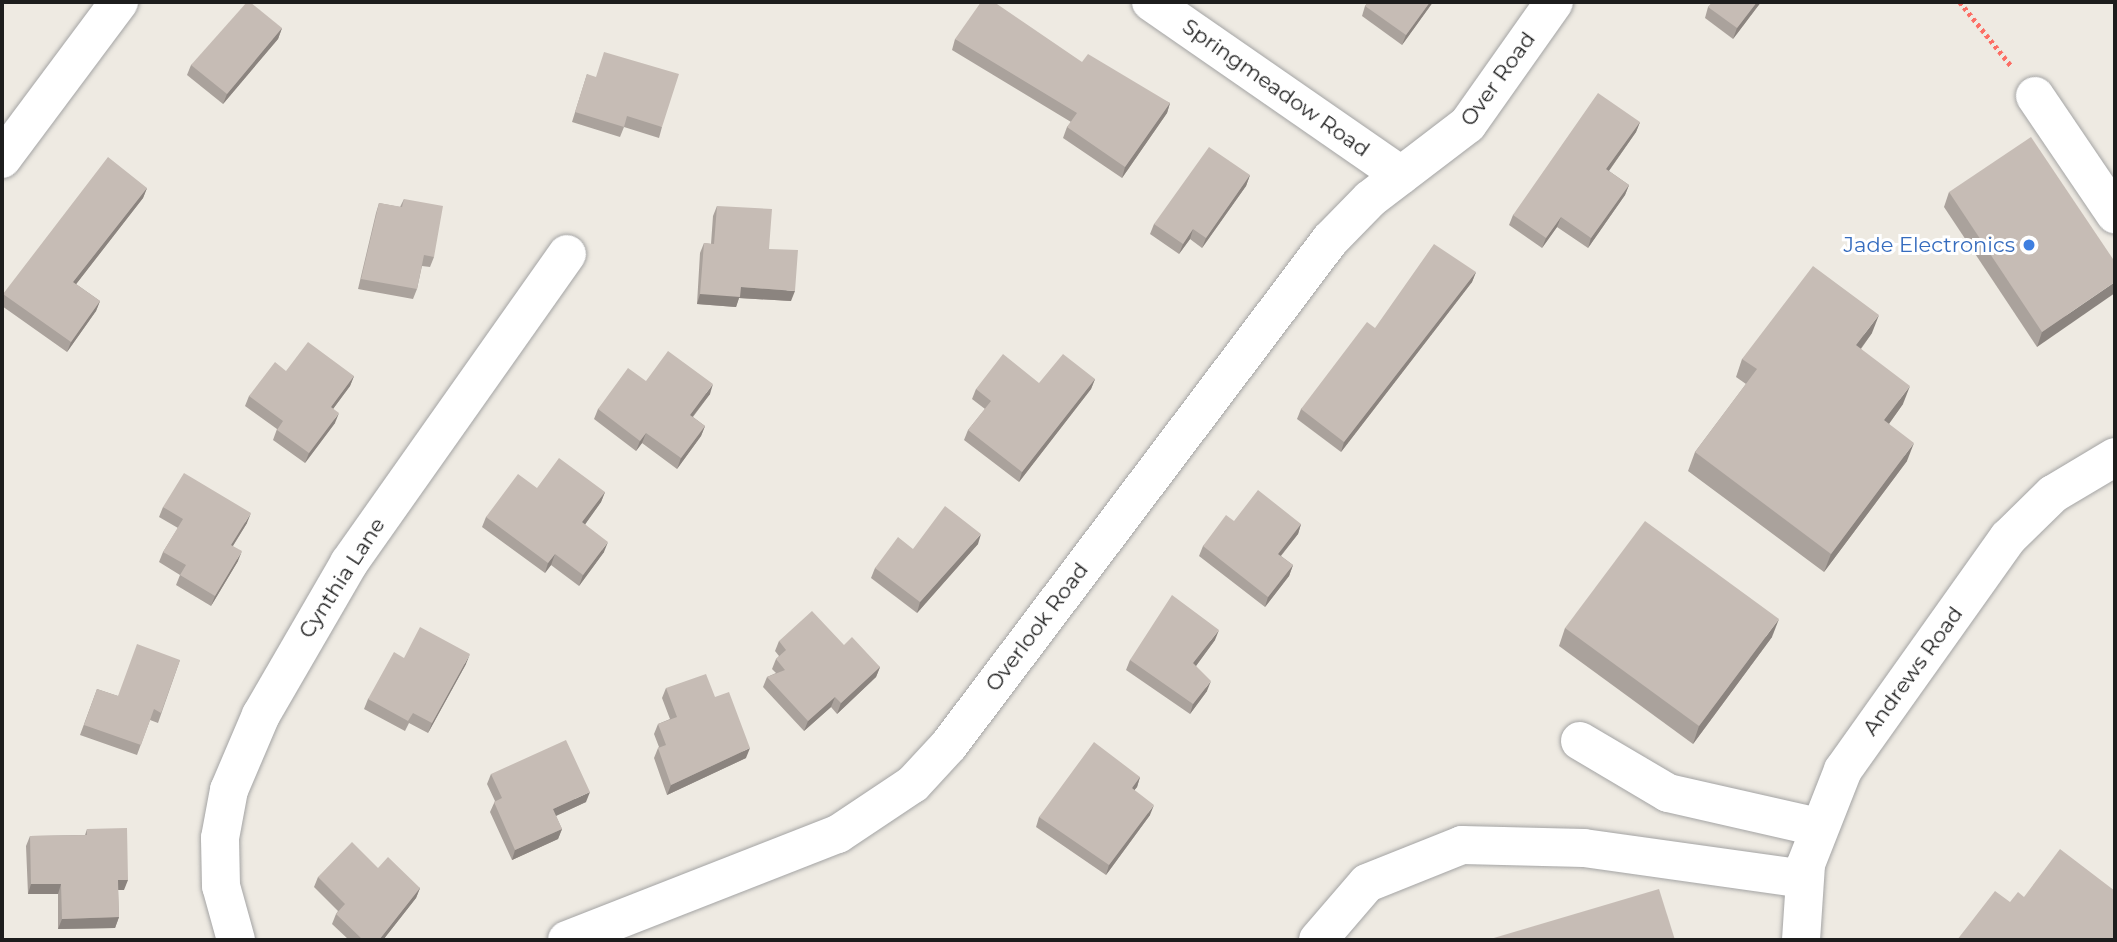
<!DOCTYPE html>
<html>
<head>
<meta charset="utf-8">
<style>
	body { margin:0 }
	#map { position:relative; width:2117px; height:942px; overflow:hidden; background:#eeeae2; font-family:Montserrat,sans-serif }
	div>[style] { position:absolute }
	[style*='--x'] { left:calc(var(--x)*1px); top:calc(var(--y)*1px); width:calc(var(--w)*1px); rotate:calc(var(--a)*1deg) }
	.path>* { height:4.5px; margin-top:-2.25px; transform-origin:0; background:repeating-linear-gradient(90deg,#fc6e65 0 3.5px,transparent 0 7px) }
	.roads { filter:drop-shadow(0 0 2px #a4a4a4) drop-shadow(0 0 2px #a4a4a4) }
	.minor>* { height:38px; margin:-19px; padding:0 19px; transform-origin:19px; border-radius:19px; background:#fff }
	.wall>* { inset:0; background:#aaa29c }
	.shaded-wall>* { inset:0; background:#8b847f }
	.building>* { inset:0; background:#c6bcb5 }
	.dots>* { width:19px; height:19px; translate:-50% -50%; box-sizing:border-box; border:4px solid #fff; border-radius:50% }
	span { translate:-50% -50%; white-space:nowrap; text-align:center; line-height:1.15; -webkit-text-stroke:6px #fff; paint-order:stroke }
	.street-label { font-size:21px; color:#1d1d1d }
	.shop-label { font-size:21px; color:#366cbe }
	.right { translate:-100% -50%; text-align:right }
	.frame { position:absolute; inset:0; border:4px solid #1d1d1d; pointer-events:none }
</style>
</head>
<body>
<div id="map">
	<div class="path">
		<div style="--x:1960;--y:2;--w:83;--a:51.3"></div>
	</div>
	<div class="roads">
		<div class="minor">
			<div style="--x:1151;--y:2;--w:304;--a:34.7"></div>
			<div style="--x:2035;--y:96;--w:143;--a:55.9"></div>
			<div style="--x:2;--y:159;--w:196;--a:-53.3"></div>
			<div style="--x:1580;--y:741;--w:102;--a:30.6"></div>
			<div style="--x:1668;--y:793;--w:154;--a:12.8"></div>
			<div style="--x:236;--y:940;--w:56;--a:-105.5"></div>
			<div style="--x:221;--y:886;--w:48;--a:-91.2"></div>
			<div style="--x:220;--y:838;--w:49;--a:-79.4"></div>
			<div style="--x:229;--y:790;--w:82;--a:-66.9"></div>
			<div style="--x:261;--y:715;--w:176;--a:-59.9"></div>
			<div style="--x:349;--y:563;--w:378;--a:-54.8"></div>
			<div style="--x:567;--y:940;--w:291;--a:-21.4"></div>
			<div style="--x:838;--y:834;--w:90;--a:-33.7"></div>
			<div style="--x:913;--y:784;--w:53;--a:-47.3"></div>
			<div style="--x:949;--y:745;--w:633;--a:-52.97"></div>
			<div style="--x:1330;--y:240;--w:57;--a:-45.7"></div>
			<div style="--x:1370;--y:199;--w:123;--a:-37.4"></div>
			<div style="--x:1468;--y:124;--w:149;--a:-54.8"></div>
			<div style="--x:1318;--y:940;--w:75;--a:-49.3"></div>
			<div style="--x:1367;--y:883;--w:102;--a:-21.8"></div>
			<div style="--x:1462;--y:845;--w:122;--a:1.4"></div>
			<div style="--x:1584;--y:848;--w:222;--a:8"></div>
			<div style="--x:1801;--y:940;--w:76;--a:-86.2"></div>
			<div style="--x:1806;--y:864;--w:101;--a:-68.5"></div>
			<div style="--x:1843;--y:770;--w:285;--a:-54.6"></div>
			<div style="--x:2008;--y:538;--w:63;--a:-44.4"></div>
			<div style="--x:2053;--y:494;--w:72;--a:-30.8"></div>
		</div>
	</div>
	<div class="wall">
		<div style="clip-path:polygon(1368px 2px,1433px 2px,1402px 45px,1362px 16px,1365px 6px)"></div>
		<div style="clip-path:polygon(1713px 2px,1761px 2px,1733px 39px,1705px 18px,1708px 7px)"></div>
		<div style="clip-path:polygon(282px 28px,278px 39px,223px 104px,187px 75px,191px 65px)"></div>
		<div style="clip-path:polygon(955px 39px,1082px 62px,1170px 103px,1167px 113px,1122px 178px,1063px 138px,1067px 127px,1071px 122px,952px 50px)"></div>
		<div style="clip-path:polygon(587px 74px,662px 127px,659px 138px,624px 127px,620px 137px,572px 122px)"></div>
		<div style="clip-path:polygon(1640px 122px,1636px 132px,1609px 171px,1629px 185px,1625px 195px,1588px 248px,1557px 227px,1542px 248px,1509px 225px,1513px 215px)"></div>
		<div style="clip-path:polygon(1250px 175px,1246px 186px,1202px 248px,1190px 239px,1179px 254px,1150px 234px,1154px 224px)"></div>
		<div style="clip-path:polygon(147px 188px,143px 198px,76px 284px,100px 301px,96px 311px,67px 352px,2px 306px,3px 294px)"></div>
		<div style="clip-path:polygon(1949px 192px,2115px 262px,2037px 347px,1944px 207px)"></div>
		<div style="clip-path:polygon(404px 199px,434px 257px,430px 267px,422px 266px,417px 289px,413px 299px,358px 289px,376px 213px,379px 203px,400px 207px)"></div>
		<div style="clip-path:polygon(717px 206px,769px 249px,791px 301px,739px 298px,736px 307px,697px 304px,700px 253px,704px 243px,711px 244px,713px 216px)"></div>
		<div style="clip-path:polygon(1476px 272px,1472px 282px,1341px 452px,1297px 419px,1301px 409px)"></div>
		<div style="clip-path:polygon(1872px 333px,1861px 349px,1903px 404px,1889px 424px,1907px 461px,1824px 572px,1688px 471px,1695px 452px,1746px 384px,1736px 377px,1742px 359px)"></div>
		<div style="clip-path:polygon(286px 371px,354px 376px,350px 386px,333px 409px,335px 423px,305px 463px,273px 440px,277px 429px,245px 406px,249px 396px)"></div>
		<div style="clip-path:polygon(1095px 379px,1091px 389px,1019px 482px,964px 440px,968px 430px,985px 409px,972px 399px,976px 389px)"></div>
		<div style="clip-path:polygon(646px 381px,710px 394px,693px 417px,705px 426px,701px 436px,677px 469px,642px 443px,636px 451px,594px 419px,598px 409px)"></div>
		<div style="clip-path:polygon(537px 488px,605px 492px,601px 502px,585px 524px,604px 552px,579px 586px,551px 565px,545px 573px,482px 527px,486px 517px)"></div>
		<div style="clip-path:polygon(163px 507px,247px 523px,233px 546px,238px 561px,211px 606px,176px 585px,180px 575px,159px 562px,163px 552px,178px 528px,159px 517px)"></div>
		<div style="clip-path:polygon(1234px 521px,1301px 524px,1298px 534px,1281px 556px,1293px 565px,1289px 576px,1265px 607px,1199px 556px,1203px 546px)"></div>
		<div style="clip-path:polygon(978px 544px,917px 613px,871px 578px,875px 568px,913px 549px)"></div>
		<div style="clip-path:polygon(1565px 628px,1772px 637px,1693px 744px,1559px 646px)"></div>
		<div style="clip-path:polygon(1215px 640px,1196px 666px,1207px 691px,1190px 714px,1126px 670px,1130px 660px)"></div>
		<div style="clip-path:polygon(779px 641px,844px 645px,880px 667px,876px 677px,837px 714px,831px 707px,804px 731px,763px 687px,767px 677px,776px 673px,772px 669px,776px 659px,779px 656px,775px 651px)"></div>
		<div style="clip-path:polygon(404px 658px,466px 664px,428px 733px,409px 723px,405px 731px,364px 709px,368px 699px)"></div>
		<div style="clip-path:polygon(180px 660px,158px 723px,150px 720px,137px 755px,80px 735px,97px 689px,118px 696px)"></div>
		<div style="clip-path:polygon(666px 688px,715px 697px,746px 758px,667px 795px,654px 758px,658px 748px,659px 747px,654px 734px,658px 724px,670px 719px,662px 698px)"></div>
		<div style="clip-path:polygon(491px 774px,586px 802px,556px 816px,562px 829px,558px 839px,512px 860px,490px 812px,495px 801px,487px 784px)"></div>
		<div style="clip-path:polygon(1140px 777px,1137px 787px,1134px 790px,1150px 815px,1106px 875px,1036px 827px,1039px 817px)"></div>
		<div style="clip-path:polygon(87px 829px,124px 890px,118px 890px,119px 917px,115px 928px,58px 929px,58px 894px,28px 894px,26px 846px,30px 836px,85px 835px)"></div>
		<div style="clip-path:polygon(378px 868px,420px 888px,416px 898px,383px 940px,349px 940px,332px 924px,336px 914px,338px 911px,314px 887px,318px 877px)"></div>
	</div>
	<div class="shaded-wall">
		<div style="clip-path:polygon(1430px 2px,1433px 2px,1402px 45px,1406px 35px)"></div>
		<div style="clip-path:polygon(1757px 2px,1761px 2px,1733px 39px,1737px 28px)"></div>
		<div style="clip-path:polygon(282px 28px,278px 39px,223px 104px,227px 94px)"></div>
		<div style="clip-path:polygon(1170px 103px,1167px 113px,1122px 178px,1125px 167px)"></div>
		<div style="clip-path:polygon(1640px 122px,1636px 132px,1603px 179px,1606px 169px)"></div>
		<div style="clip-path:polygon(1250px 175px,1246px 186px,1202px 248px,1206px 238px)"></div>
		<div style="clip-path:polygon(1629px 185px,1625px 195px,1588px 248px,1591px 238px)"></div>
		<div style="clip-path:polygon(147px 188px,143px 198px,70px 292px,73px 282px)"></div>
		<div style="clip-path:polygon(1561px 217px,1557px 227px,1542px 248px,1546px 238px)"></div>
		<div style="clip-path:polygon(1193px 229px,1190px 239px,1179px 254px,1183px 244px)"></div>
		<div style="clip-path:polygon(1476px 272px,1472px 282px,1341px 452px,1344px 442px)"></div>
		<div style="clip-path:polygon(2115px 282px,2115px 293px,2037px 347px,2042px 332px)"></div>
		<div style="clip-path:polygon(741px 287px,795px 291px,791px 301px,739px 298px,736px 307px,697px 304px,700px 294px)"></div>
		<div style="clip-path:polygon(100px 301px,96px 311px,67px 352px,71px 342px)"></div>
		<div style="clip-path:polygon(1879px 315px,1872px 333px,1850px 363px,1856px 345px)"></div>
		<div style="clip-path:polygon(354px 376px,350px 386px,327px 417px,331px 407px)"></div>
		<div style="clip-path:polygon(1095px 379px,1091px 389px,1019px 482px,1022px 472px)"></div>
		<div style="clip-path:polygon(713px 384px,710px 394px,686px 425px,690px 415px)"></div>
		<div style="clip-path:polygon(1910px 386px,1903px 404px,1878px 439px,1884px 420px)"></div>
		<div style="clip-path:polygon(339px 413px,335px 423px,305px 463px,309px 453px)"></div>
		<div style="clip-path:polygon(705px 426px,701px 436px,677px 469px,681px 458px)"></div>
		<div style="clip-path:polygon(646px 433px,642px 443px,636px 451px,640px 441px)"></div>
		<div style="clip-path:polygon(1914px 443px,1907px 461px,1824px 572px,1831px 554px)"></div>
		<div style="clip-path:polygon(605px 492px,601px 502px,579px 533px,582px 522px)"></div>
		<div style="clip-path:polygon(251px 513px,247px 523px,227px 555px,231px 545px)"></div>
		<div style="clip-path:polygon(1301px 524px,1298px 534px,1274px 564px,1278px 554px)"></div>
		<div style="clip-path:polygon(981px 534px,978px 544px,917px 613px,920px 602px)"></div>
		<div style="clip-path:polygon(608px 542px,604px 552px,579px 586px,583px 575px)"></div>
		<div style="clip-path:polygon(242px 551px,238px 561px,211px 606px,215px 596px)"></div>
		<div style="clip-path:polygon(555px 554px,551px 565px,545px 573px,548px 563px)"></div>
		<div style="clip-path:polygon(1293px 565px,1289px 576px,1265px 607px,1268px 597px)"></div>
		<div style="clip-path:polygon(1779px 619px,1772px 637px,1693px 744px,1699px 726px)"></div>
		<div style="clip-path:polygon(1219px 630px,1215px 640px,1190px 674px,1193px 663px)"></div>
		<div style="clip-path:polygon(470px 654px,466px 664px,428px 733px,432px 723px)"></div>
		<div style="clip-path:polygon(880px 667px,876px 677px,837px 714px,841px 703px)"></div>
		<div style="clip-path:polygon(1211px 681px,1207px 691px,1190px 714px,1193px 704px)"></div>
		<div style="clip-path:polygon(835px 697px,831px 707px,804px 731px,808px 721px)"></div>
		<div style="clip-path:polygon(750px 748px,746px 758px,667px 795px,671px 785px)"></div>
		<div style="clip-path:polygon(1140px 777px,1137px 787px,1128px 798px,1132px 788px)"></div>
		<div style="clip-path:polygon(590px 792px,586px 802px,549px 819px,553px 809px)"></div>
		<div style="clip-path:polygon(1154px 805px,1150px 815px,1106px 875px,1109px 865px)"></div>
		<div style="clip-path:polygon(562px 829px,558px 839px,512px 860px,515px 850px)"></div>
		<div style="clip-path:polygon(118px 880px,128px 880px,124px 890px,114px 890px)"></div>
		<div style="clip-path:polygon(31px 884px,61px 884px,58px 894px,28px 894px)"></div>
		<div style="clip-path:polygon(420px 888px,416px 898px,383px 940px,379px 940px)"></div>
		<div style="clip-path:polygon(119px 917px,115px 928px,58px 929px,62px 919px)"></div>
	</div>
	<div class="building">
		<div style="clip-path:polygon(247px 2px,250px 2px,282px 28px,227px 94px,191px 65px)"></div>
		<div style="clip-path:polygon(981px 2px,994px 2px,1082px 62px,1088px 54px,1170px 103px,1125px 167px,1067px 127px,1077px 113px,955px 39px)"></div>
		<div style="clip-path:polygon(1368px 2px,1430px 2px,1406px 35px,1365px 6px)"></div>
		<div style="clip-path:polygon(1713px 2px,1757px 2px,1737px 28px,1708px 7px)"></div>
		<div style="clip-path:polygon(604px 52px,679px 74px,662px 127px,627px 116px,624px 127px,575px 112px,587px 74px,596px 77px)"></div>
		<div style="clip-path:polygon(1598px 93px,1640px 122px,1606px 169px,1629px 185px,1591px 238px,1561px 217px,1546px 238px,1513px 215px)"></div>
		<div style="clip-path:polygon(2031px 137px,2115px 262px,2115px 282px,2042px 332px,1949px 192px)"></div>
		<div style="clip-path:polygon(1209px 147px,1250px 175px,1206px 238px,1193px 229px,1183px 244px,1154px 224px)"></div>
		<div style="clip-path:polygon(108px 157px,147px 188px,73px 282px,100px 301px,71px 342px,3px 294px)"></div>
		<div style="clip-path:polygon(404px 199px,443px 206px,434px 257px,424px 255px,417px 289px,361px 279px,379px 203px,402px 207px)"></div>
		<div style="clip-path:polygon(717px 206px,772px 209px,769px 249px,798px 250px,795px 291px,741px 287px,740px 297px,700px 294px,704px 243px,714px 244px)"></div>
		<div style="clip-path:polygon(1434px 244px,1476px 272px,1344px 442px,1301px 409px,1367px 322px,1375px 328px)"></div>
		<div style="clip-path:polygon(1813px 266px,1879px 315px,1856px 345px,1910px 386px,1884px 420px,1914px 443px,1831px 554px,1695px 452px,1757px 369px,1742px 359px)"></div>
		<div style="clip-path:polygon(308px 342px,354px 376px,331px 407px,339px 413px,309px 453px,277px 430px,283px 421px,249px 396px,275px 362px,286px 371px)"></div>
		<div style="clip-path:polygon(668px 351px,713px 384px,690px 415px,705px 426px,681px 458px,646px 433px,640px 441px,598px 409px,628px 368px,646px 381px)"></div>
		<div style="clip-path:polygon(1003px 354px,1039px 383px,1063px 354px,1095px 379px,1022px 472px,968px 430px,991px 401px,976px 389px)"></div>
		<div style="clip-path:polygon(559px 458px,605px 492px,582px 522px,608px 542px,583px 575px,555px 554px,548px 563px,486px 517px,518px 474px,537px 488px)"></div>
		<div style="clip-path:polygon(184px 473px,251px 513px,231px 545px,242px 551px,215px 596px,180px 575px,186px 565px,163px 552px,183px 519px,163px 507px)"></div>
		<div style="clip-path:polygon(1258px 490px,1301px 524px,1278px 554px,1293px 565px,1268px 597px,1203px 546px,1226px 515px,1234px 521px)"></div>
		<div style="clip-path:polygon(945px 506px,981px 534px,920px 602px,875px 568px,898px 537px,913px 549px)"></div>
		<div style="clip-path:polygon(1645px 521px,1779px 619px,1699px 726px,1565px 628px)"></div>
		<div style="clip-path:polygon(1172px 595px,1219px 630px,1193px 663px,1211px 681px,1193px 704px,1130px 660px)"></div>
		<div style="clip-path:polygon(812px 611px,844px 645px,852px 637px,880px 667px,841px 703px,835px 697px,808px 721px,767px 677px,785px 670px,776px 659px,786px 650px,779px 641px)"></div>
		<div style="clip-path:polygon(420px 627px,470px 654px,432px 723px,413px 713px,408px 721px,368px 699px,394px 652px,404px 658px)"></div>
		<div style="clip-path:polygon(137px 644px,180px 660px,161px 713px,154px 709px,141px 745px,84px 725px,97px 689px,118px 696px)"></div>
		<div style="clip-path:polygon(706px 674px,715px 697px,729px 692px,750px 748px,671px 785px,658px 748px,666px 745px,658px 724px,677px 717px,666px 688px)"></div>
		<div style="clip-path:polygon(566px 740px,590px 792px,553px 809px,562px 829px,515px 850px,494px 802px,502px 798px,491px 774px)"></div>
		<div style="clip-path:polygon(1094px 742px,1140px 777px,1132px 788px,1154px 805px,1109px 865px,1039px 817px)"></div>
		<div style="clip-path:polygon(127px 828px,128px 880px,118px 880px,119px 917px,62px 919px,61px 884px,31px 884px,30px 836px,87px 835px,87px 829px)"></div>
		<div style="clip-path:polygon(352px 842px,378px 868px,388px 857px,420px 888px,379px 940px,363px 940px,336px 914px,345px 904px,318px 877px)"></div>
		<div style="clip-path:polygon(2060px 849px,2115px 891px,2115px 940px,1957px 940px,1995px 891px,2010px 902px,2018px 892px,2024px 897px)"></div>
		<div style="clip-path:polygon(1659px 889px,1675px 940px,1487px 940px)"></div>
	</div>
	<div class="dots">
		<div style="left:2029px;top:245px;background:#3f7fe0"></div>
	</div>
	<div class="street-label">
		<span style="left:1498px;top:79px;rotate:-54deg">Over Road</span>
		<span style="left:1276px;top:88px;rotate:35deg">Springmeadow Road</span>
		<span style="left:342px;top:578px;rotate:-57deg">Cynthia Lane</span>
		<span style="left:1037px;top:627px;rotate:-53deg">Overlook Road</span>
		<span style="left:1913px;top:671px;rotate:-54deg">Andrews Road</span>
	</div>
	<div class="shop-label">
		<span class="right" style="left:2015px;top:245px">Jade Electronics</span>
	</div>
	<div class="frame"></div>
</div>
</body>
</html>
